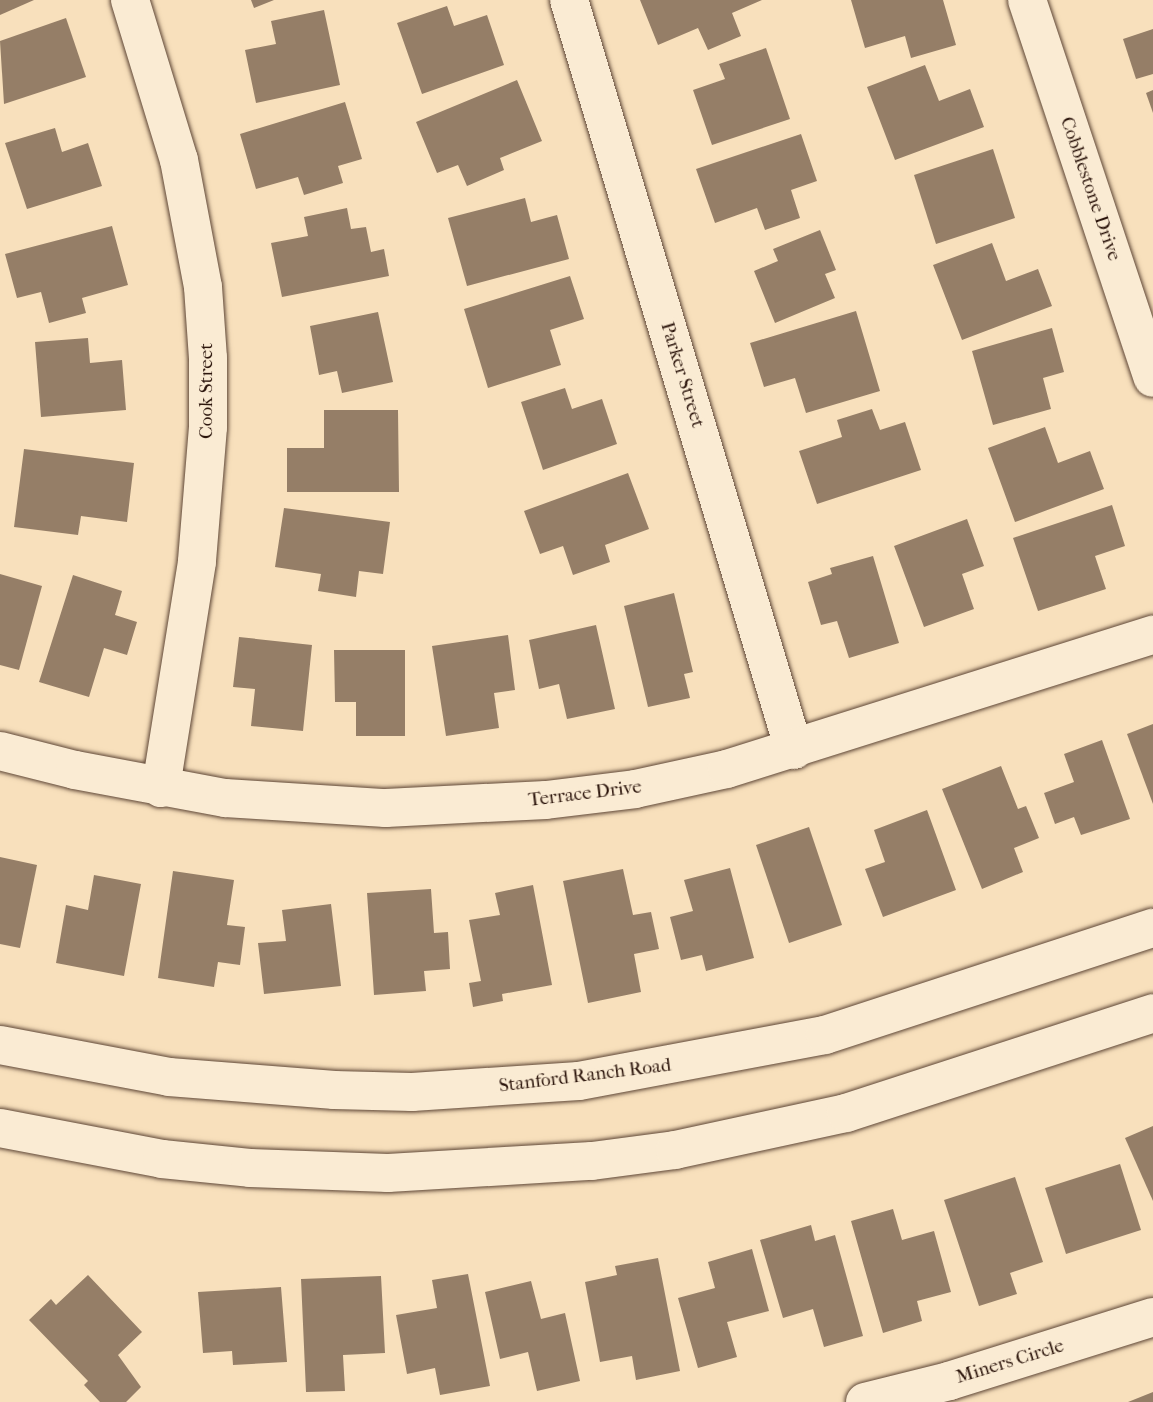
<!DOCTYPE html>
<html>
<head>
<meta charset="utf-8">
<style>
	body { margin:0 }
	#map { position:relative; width:1153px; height:1402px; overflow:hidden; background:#f8e0bc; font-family:"IM FELL French Canon",serif }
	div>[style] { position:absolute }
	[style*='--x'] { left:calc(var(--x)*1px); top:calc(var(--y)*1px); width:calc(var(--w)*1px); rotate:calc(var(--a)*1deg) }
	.building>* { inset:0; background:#957e67 }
	.roads { filter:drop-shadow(0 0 2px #5e4636) drop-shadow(0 0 2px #5e4636) }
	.minor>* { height:38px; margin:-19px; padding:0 19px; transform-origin:19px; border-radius:19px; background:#faebd3 }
	.tertiary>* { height:38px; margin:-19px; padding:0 19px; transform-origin:19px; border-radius:19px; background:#faebd3 }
	.secondary>* { height:38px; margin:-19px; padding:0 19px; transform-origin:19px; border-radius:19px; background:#faebd3 }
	span { translate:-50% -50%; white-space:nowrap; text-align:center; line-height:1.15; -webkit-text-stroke:6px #faebd3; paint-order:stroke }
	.street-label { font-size:19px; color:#2a130a }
</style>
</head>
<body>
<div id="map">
	<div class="building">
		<div style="clip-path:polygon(0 0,34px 0,0 15px)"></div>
		<div style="clip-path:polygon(251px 0,274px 0,254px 8px)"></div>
		<div style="clip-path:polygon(640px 0,762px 0,732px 13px,741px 36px,708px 50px,698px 28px,658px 45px)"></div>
		<div style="clip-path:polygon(851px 0,943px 0,956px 45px,911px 58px,905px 36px,865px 48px)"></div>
		<div style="clip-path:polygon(447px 6px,454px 26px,487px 15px,504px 65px,422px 94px,397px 23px)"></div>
		<div style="clip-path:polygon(324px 10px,340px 85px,256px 103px,245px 50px,276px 44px,271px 21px)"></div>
		<div style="clip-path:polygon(66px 18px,86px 77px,4px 104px,0 41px)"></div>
		<div style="clip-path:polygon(1153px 29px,1153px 74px,1136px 79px,1123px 39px)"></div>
		<div style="clip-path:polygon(766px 48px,790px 119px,712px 145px,693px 90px,725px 79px,719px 64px)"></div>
		<div style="clip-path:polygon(925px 65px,939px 101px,970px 89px,984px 127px,895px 160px,867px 87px)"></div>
		<div style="clip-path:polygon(517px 80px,542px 141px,500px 158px,504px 170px,467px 186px,458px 165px,437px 173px,416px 122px)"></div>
		<div style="clip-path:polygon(1153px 90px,1153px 113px,1146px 93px)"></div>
		<div style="clip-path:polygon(345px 102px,362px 159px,338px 166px,343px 183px,304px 195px,298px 177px,256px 189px,240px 134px)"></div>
		<div style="clip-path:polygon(55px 128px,62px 152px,88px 143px,102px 186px,27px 209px,5px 143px)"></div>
		<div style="clip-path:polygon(801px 134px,817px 181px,791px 190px,800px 218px,765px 230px,757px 208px,715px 223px,696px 169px)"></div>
		<div style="clip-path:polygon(993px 149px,1015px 218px,936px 244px,914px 175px)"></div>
		<div style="clip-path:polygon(525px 198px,531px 222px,557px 215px,569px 259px,467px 286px,448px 218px)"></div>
		<div style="clip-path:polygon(347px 208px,351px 229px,366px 227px,371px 252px,384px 249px,389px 276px,282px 297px,271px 243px,308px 236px,304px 217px)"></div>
		<div style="clip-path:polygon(112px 226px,128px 285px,82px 298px,86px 313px,49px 323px,41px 292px,17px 298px,5px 254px)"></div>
		<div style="clip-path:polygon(820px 230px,836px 270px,825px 274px,835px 298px,775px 323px,754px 271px,778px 261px,773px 249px)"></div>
		<div style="clip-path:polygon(992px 243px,1006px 281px,1038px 269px,1052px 306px,962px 340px,933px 265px)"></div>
		<div style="clip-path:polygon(570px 276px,584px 319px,550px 330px,561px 365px,488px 388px,464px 309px)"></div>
		<div style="clip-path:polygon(856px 311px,880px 391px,806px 413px,795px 378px,764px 387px,750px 343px)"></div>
		<div style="clip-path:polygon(378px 312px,393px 382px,342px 393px,337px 371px,319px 375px,310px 326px)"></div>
		<div style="clip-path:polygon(1052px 328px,1064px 372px,1043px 378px,1051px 409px,993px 425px,972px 351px)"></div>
		<div style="clip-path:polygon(88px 338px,90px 363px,122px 360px,126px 410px,41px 417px,35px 342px)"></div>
		<div style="clip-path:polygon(565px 388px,572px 409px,602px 399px,617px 444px,543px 470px,521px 402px)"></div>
		<div style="clip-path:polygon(872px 409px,880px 430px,905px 422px,921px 470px,817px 504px,799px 451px,842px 437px,837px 420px)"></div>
		<div style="clip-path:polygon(324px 410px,398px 410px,399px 492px,287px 492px,287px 448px,324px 448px)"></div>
		<div style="clip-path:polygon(1045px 427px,1058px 463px,1090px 451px,1104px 489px,1015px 522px,988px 448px)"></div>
		<div style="clip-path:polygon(24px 449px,134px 463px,127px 522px,81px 516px,78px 535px,14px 527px)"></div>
		<div style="clip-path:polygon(628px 473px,649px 529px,605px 545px,610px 562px,573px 575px,563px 546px,540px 554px,524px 511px)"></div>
		<div style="clip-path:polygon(1112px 505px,1125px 546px,1095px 556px,1106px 589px,1038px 611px,1013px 538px)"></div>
		<div style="clip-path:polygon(284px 508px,390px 522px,383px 574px,359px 571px,356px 597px,318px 591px,321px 574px,275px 567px)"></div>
		<div style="clip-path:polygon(967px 519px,984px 566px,962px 574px,974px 609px,924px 627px,894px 546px)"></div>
		<div style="clip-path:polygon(873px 556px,899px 643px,849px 658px,837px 621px,821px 625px,808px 582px,832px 574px,830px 568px)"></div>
		<div style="clip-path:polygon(0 574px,42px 586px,19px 670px,0 665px)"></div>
		<div style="clip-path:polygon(73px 575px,122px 591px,115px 615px,137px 622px,127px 655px,104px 648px,89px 697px,39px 682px)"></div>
		<div style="clip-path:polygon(674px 593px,693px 672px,684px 674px,690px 698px,648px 707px,624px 606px)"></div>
		<div style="clip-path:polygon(596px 625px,615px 709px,567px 719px,559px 684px,539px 689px,529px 640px)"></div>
		<div style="clip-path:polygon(508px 635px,515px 690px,494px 693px,499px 728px,446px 736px,432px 646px)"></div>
		<div style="clip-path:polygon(239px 637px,312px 645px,303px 731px,251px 726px,255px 689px,233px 687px)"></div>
		<div style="clip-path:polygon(334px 650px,405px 650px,405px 736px,356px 736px,356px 702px,335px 702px)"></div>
		<div style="clip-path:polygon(1153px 724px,1153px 804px,1127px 734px)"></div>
		<div style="clip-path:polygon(1102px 740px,1130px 819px,1081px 835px,1074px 817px,1055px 824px,1044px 793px,1074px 782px,1064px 754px)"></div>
		<div style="clip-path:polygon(1001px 766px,1018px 809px,1026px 806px,1039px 838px,1014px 848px,1023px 872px,982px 889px,942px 789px)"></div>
		<div style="clip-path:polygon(927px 810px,956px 890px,883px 917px,865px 869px,885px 862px,874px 830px)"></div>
		<div style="clip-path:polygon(809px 827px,842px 925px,789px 943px,756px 845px)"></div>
		<div style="clip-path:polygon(0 857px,37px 865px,20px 948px,0 944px)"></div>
		<div style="clip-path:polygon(730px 868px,754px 958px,706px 971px,702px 955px,681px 960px,670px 917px,693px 911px,684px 880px)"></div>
		<div style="clip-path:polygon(623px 869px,633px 915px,651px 912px,659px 949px,634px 954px,641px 992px,588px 1003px,563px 881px)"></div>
		<div style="clip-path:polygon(173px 871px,234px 880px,227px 925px,245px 927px,240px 965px,218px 962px,214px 987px,158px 978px)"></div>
		<div style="clip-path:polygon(94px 875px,141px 884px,124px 976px,56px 963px,66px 905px,88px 910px)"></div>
		<div style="clip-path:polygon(533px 885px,552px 985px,502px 994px,503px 1001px,473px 1007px,469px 983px,481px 981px,469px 920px,500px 915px,495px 893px)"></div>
		<div style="clip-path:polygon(431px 889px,434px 933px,448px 932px,450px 969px,424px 971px,426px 991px,374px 995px,367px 893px)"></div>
		<div style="clip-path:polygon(331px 904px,341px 986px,264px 994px,258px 943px,286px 941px,282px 910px)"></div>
		<div style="clip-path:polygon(1153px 1126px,1153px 1201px,1125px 1138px)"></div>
		<div style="clip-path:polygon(1120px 1164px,1141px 1230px,1066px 1254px,1045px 1188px)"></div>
		<div style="clip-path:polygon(1015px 1177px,1043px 1262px,1010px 1273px,1017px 1294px,979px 1306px,944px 1200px)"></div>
		<div style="clip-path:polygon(893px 1209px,902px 1240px,934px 1231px,951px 1292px,917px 1301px,922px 1321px,883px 1333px,851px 1221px)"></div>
		<div style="clip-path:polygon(811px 1225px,815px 1241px,835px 1235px,863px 1336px,824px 1347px,813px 1309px,783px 1318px,760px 1240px)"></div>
		<div style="clip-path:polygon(752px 1249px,769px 1311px,727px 1322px,737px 1357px,698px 1368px,678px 1298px,715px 1288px,708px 1262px)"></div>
		<div style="clip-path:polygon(658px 1258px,680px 1371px,636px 1380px,632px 1356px,600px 1362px,585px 1282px,617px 1275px,615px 1266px)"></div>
		<div style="clip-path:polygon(468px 1274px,490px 1386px,440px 1395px,435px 1368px,407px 1374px,396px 1315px,437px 1308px,432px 1280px)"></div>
		<div style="clip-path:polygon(88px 1275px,142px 1332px,118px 1355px,141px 1387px,126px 1402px,100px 1402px,84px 1385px,88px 1381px,29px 1320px,51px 1299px,56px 1305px)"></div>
		<div style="clip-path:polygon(381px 1276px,385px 1353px,343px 1355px,345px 1391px,306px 1392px,301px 1279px)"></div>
		<div style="clip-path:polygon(531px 1281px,541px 1319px,565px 1313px,580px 1381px,537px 1391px,528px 1352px,500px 1359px,485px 1292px)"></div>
		<div style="clip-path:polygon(281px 1287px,287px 1362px,233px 1365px,232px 1351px,203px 1353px,198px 1292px)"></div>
		<div style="clip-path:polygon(1153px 1392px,1153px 1402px,1128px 1402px)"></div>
	</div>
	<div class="roads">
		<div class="minor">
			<div style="--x:130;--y:0;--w:167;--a:73"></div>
			<div style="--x:179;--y:160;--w:129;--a:79.3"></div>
			<div style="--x:203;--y:287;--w:71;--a:86"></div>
			<div style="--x:208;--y:358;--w:69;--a:90"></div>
			<div style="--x:208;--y:427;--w:135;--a:94.7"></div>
			<div style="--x:197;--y:562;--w:229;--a:99.1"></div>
			<div style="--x:569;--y:0;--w:783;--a:73.3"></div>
			<div style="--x:0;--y:751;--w:77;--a:14.2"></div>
			<div style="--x:75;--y:770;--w:153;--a:10.6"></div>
			<div style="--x:225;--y:798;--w:161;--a:3.6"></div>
			<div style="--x:386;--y:808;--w:160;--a:-2.9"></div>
			<div style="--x:546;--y:800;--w:90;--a:-7"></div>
			<div style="--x:635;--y:789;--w:94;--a:-12.3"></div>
			<div style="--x:727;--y:769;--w:447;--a:-17.5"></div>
			<div style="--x:865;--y:1402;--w:87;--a:-14"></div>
			<div style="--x:949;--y:1381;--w:214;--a:-17.4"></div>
		</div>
		<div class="tertiary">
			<div style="--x:1027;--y:0;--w:398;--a:71.6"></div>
		</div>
		<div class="secondary">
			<div style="--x:0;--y:1045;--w:172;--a:10.7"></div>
			<div style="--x:169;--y:1077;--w:166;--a:4.5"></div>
			<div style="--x:334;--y:1090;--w:78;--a:1.5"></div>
			<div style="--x:412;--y:1092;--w:167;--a:-3.8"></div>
			<div style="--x:579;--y:1081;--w:250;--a:-10.6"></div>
			<div style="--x:825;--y:1035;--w:345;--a:-18.1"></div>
			<div style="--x:0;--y:1128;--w:165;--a:10.8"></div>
			<div style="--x:162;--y:1159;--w:88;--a:5.8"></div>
			<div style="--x:250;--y:1168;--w:138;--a:2.1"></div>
			<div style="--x:388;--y:1173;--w:204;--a:-3.4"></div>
			<div style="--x:592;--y:1161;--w:84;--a:-7.5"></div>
			<div style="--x:675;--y:1150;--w:175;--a:-12.2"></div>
			<div style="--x:846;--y:1113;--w:323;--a:-18"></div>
		</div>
	</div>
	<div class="street-label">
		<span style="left:1090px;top:189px;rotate:71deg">Cobblestone Drive</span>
		<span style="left:682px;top:375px;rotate:73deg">Parker Street</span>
		<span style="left:207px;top:391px;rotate:-90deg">Cook Street</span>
		<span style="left:585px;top:794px;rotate:-7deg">Terrace Drive</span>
		<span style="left:585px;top:1076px;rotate:-7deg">Stanford Ranch Road</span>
		<span style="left:1010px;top:1362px;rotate:-17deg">Miners Circle</span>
	</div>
</div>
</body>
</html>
